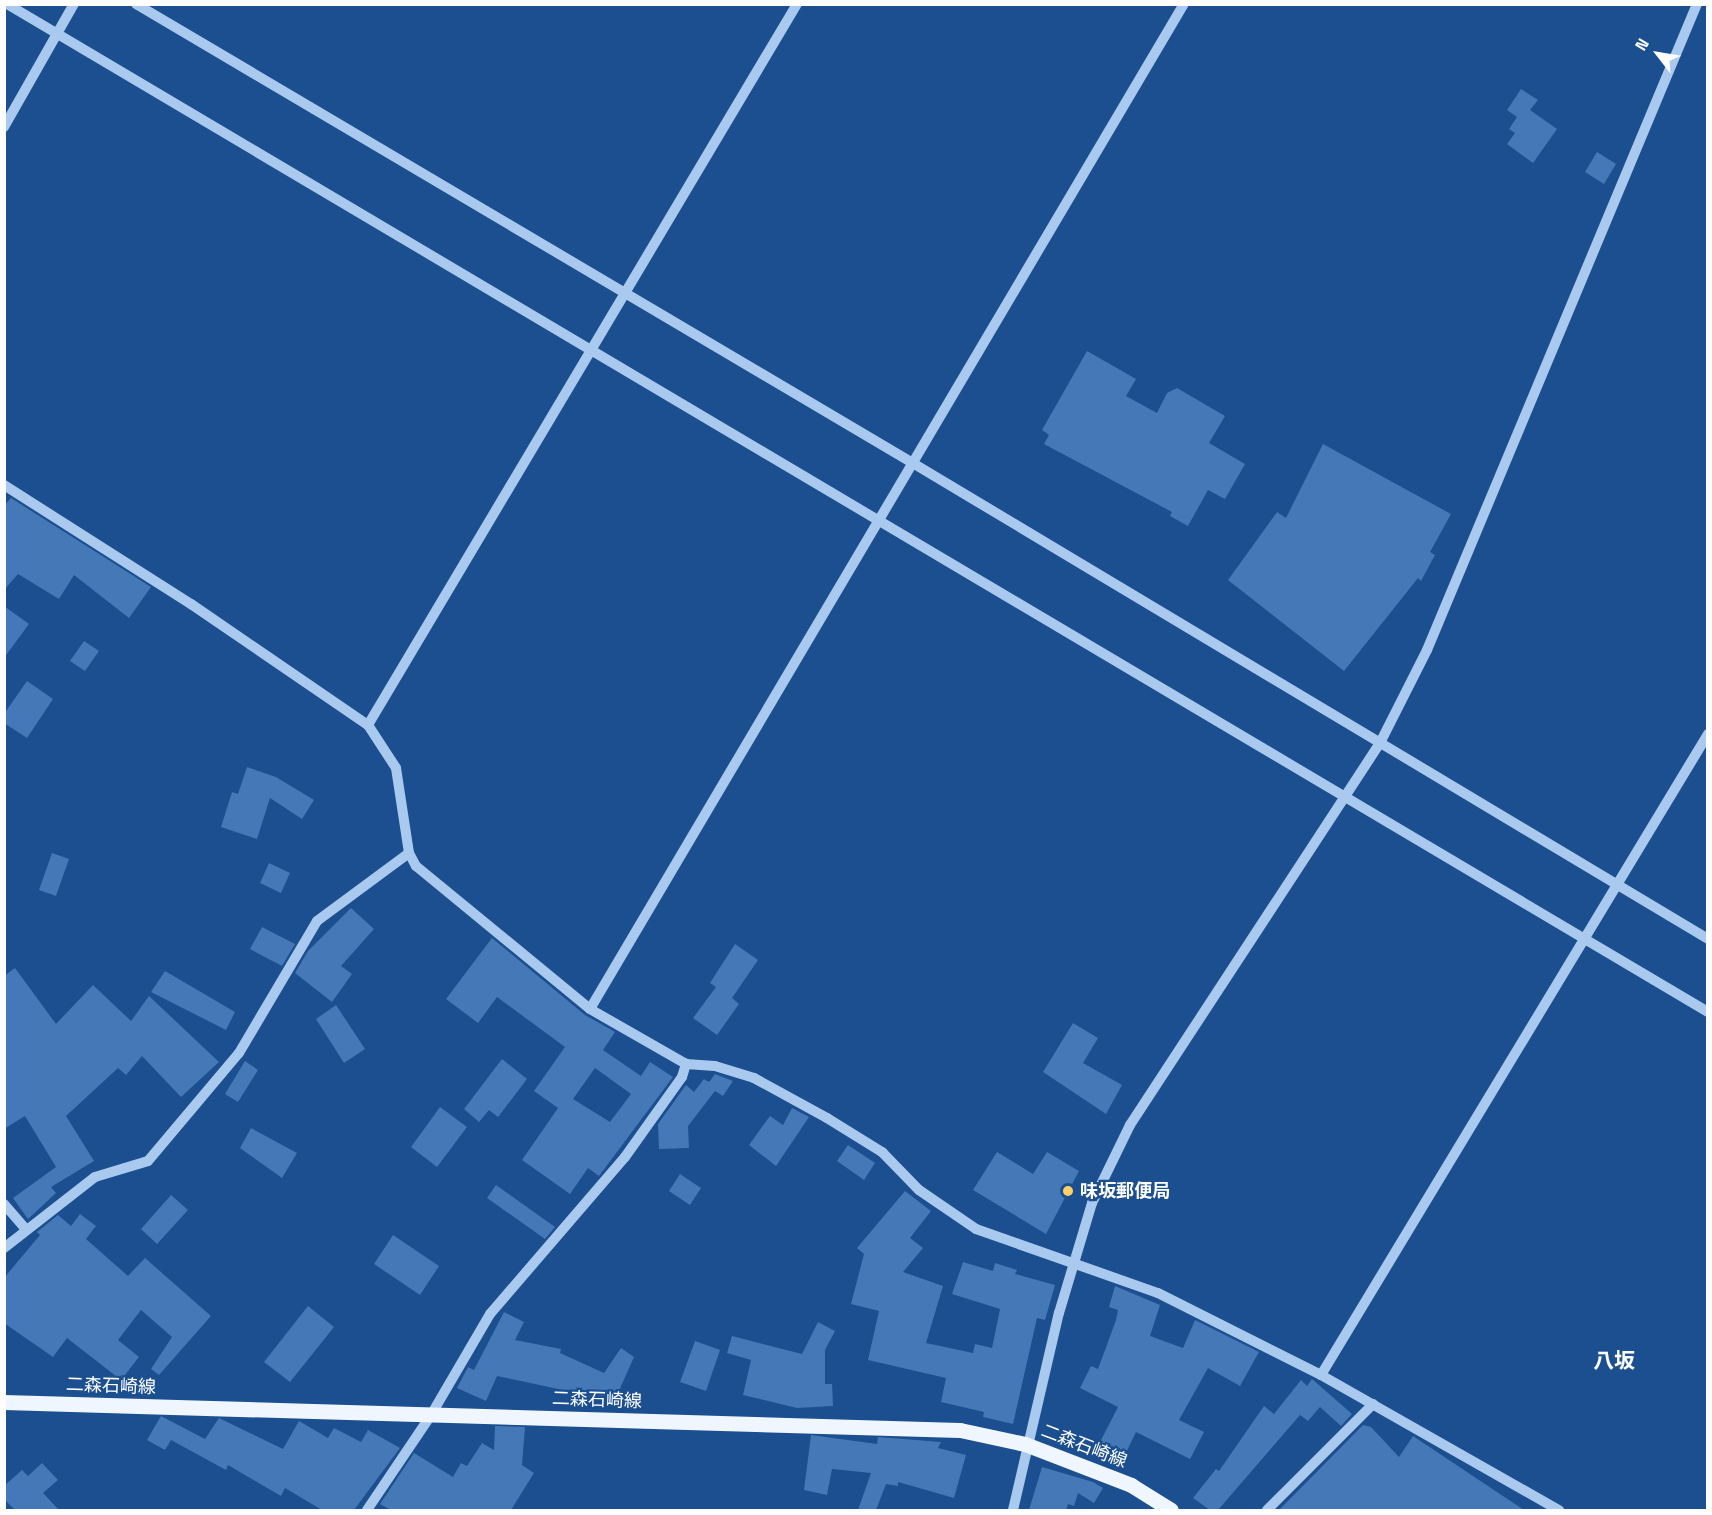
<!DOCTYPE html>
<html>
<head>
<meta charset="utf-8">
<style>
	body { margin:0 }
	#map { position:relative; width:1712px; height:1515px; overflow:hidden; background:#1b4f8f; font-family:"Space Grotesk","Noto Sans JP",sans-serif }
	div>[style] { position:absolute }
	[style*='--x'] { left:calc(var(--x)*1px); top:calc(var(--y)*1px); width:calc(var(--w)*1px); rotate:calc(var(--a)*1deg) }
	.building>* { inset:0; background:#4478b7 }
	.minor>* { height:10px; margin:-5px; padding:0 5px; transform-origin:5px; border-radius:5px; background:#a9c9ee }
	.major>* { height:15px; margin:-7.5px; padding:0 7.5px; transform-origin:7.5px; border-radius:7.5px; background:#f0f6ff }
	.dots>* { width:16px; height:16px; translate:-50% -50%; box-sizing:border-box; border:3px solid #1b4f8f; border-radius:50% }
	span { translate:-50% -50%; white-space:nowrap; text-align:center; line-height:1.15; -webkit-text-stroke:4.5px #1b4f8f; paint-order:stroke }
	.poi-label { font-size:18px; color:#fff; font-weight:700 }
	.left { translate:0 -50%; text-align:left }
	.street-label { font-size:18px; color:#fff }
	.quarter-label { font-size:21px; color:#fff; font-weight:700 }
	.frame { position:absolute; inset:0; border:6px solid #fff; pointer-events:none }
	.north { position:absolute; left:1628px; top:24px; width:60px; height:60px; -webkit-text-stroke:4px #1b4f8f; paint-order:stroke; rotate:301deg; font-size:16px; font-weight:700; line-height:24px; text-align:center; color:#fff }
	.north::after { content:''; display:block; margin:auto; width:21px; height:27px; background:#fff; clip-path:polygon(50% 0,100% 100%,50% 72%,0 100%) }
</style>
</head>
<body>
<div id="map">
	<div class="building">
		<div style="clip-path:polygon(1521px 89px,1538px 100px,1530px 110px,1557px 129px,1533px 163px,1507px 144px,1515px 133px,1509px 129px,1517px 117px,1507px 110px)"></div>
		<div style="clip-path:polygon(1597px 152px,1616px 164px,1604px 184px,1585px 172px)"></div>
		<div style="clip-path:polygon(1087px 351px,1136px 379px,1126px 396px,1157px 413px,1167px 393px,1177px 388px,1225px 416px,1209px 443px,1245px 464px,1225px 499px,1208px 490px,1188px 526px,1170px 516px,1172px 512px,1044px 444px,1049px 435px,1042px 430px)"></div>
		<div style="clip-path:polygon(1323px 444px,1451px 514px,1430px 552px,1435px 555px,1421px 581px,1418px 578px,1344px 671px,1228px 580px,1277px 512px,1286px 518px)"></div>
		<div style="clip-path:polygon(11px 498px,151px 587px,129px 618px,74px 575px,59px 599px,18px 574px,4px 590px,4px 506px)"></div>
		<div style="clip-path:polygon(4px 606px,29px 624px,4px 658px)"></div>
		<div style="clip-path:polygon(84px 641px,99px 651px,85px 671px,70px 661px)"></div>
		<div style="clip-path:polygon(27px 681px,53px 699px,27px 738px,4px 723px,4px 714px)"></div>
		<div style="clip-path:polygon(247px 767px,276px 777px,314px 800px,302px 819px,270px 798px,257px 839px,221px 827px,232px 792px,238px 794px)"></div>
		<div style="clip-path:polygon(52px 853px,69px 859px,56px 896px,39px 890px)"></div>
		<div style="clip-path:polygon(269px 863px,290px 873px,281px 893px,260px 883px)"></div>
		<div style="clip-path:polygon(351px 908px,374px 929px,341px 966px,352px 974px,332px 1002px,295px 973px,308px 951px)"></div>
		<div style="clip-path:polygon(262px 927px,295px 944px,282px 966px,250px 949px)"></div>
		<div style="clip-path:polygon(evenodd,492px 938px,585px 1015px,615px 1032px,603px 1050px,641px 1076px,650px 1062px,673px 1077px,599px 1176px,588px 1168px,570px 1194px,522px 1160px,558px 1108px,534px 1091px,565px 1047px,497px 997px,478px 1023px,446px 999px,492px 938px,595px 1068px,631px 1094px,610px 1122px,573px 1099px,595px 1068px)"></div>
		<div style="clip-path:polygon(735px 944px,758px 960px,732px 998px,739px 1004px,717px 1035px,693px 1018px,716px 987px,710px 983px)"></div>
		<div style="clip-path:polygon(15px 968px,56px 1024px,93px 985px,131px 1021px,149px 996px,219px 1062px,181px 1097px,142px 1056px,126px 1075px,118px 1068px,66px 1116px,94px 1161px,51px 1187px,56px 1193px,28px 1219px,13px 1198px,56px 1167px,25px 1116px,4px 1129px,4px 976px)"></div>
		<div style="clip-path:polygon(165px 971px,235px 1012px,226px 1030px,151px 992px)"></div>
		<div style="clip-path:polygon(336px 1005px,365px 1049px,344px 1063px,316px 1019px)"></div>
		<div style="clip-path:polygon(1073px 1023px,1098px 1038px,1083px 1063px,1122px 1085px,1106px 1114px,1043px 1072px)"></div>
		<div style="clip-path:polygon(502px 1059px,527px 1079px,498px 1117px,489px 1110px,479px 1122px,464px 1109px)"></div>
		<div style="clip-path:polygon(245px 1061px,258px 1070px,238px 1102px,225px 1094px)"></div>
		<div style="clip-path:polygon(715px 1074px,733px 1081px,723px 1096px,715px 1091px,688px 1126px,689px 1148px,659px 1149px,658px 1124px,686px 1085px,694px 1092px,704px 1079px,709px 1082px)"></div>
		<div style="clip-path:polygon(440px 1107px,467px 1127px,437px 1167px,411px 1147px)"></div>
		<div style="clip-path:polygon(792px 1108px,809px 1117px,776px 1166px,749px 1145px,770px 1116px,783px 1125px)"></div>
		<div style="clip-path:polygon(251px 1128px,297px 1153px,282px 1178px,240px 1148px)"></div>
		<div style="clip-path:polygon(848px 1145px,875px 1163px,864px 1180px,837px 1161px)"></div>
		<div style="clip-path:polygon(997px 1152px,1033px 1174px,1047px 1152px,1079px 1171px,1046px 1234px,973px 1190px)"></div>
		<div style="clip-path:polygon(680px 1174px,701px 1188px,690px 1205px,669px 1191px)"></div>
		<div style="clip-path:polygon(496px 1185px,555px 1227px,545px 1239px,487px 1198px)"></div>
		<div style="clip-path:polygon(905px 1191px,931px 1211px,910px 1238px,923px 1248px,903px 1272px,943px 1286px,926px 1343px,973px 1353px,975px 1344px,992px 1348px,1000px 1309px,952px 1294px,963px 1262px,993px 1271px,995px 1263px,1017px 1270px,1015px 1274px,1055px 1285px,1045px 1320px,1037px 1318px,1013px 1424px,983px 1417px,984px 1412px,941px 1402px,946px 1378px,868px 1360px,879px 1311px,851px 1304px,864px 1254px,857px 1248px)"></div>
		<div style="clip-path:polygon(171px 1195px,188px 1210px,157px 1244px,141px 1229px)"></div>
		<div style="clip-path:polygon(80px 1214px,96px 1226px,86px 1239px,128px 1276px,145px 1258px,211px 1316px,159px 1375px,151px 1369px,172px 1337px,141px 1310px,118px 1340px,139px 1357px,121px 1380px,67px 1338px,53px 1357px,4px 1323px,4px 1278px,40px 1235px,37px 1232px,58px 1215px,71px 1226px)"></div>
		<div style="clip-path:polygon(393px 1235px,439px 1266px,420px 1295px,374px 1264px)"></div>
		<div style="clip-path:polygon(1115px 1286px,1160px 1305px,1150px 1336px,1183px 1348px,1195px 1320px,1259px 1352px,1240px 1386px,1208px 1368px,1179px 1420px,1204px 1432px,1190px 1459px,1136px 1432px,1123px 1459px,1098px 1446px,1118px 1407px,1080px 1388px,1091px 1366px,1098px 1369px,1116px 1320px,1118px 1310px,1109px 1307px)"></div>
		<div style="clip-path:polygon(308px 1306px,334px 1327px,290px 1382px,264px 1362px)"></div>
		<div style="clip-path:polygon(504px 1312px,524px 1322px,515px 1340px,561px 1349px,560px 1353px,604px 1373px,621px 1348px,634px 1357px,614px 1402px,572px 1399px,572px 1392px,497px 1376px,486px 1401px,457px 1388px,468px 1367px,474px 1370px)"></div>
		<div style="clip-path:polygon(818px 1322px,835px 1331px,825px 1350px,825px 1384px,832px 1384px,833px 1406px,797px 1408px,743px 1395px,751px 1360px,727px 1353px,732px 1336px,802px 1354px)"></div>
		<div style="clip-path:polygon(695px 1341px,720px 1350px,706px 1391px,680px 1382px)"></div>
		<div style="clip-path:polygon(1312px 1379px,1352px 1414px,1341px 1426px,1320px 1407px,1308px 1421px,1300px 1415px,1218px 1510px,1210px 1510px,1193px 1498px,1216px 1469px,1219px 1471px,1264px 1406px,1274px 1414px,1301px 1380px,1307px 1386px)"></div>
		<div style="clip-path:polygon(161px 1416px,205px 1439px,219px 1418px,283px 1449px,299px 1421px,328px 1438px,334px 1428px,361px 1442px,368px 1430px,400px 1448px,354px 1510px,322px 1510px,285px 1488px,281px 1496px,228px 1465px,226px 1470px,171px 1440px,165px 1450px,147px 1440px)"></div>
		<div style="clip-path:polygon(1363px 1425px,1371px 1427px,1399px 1457px,1413px 1436px,1524px 1510px,1279px 1510px)"></div>
		<div style="clip-path:polygon(495px 1426px,525px 1427px,522px 1465px,534px 1473px,511px 1510px,391px 1510px,380px 1504px,414px 1453px,453px 1477px,461px 1463px,467px 1466px,482px 1443px,494px 1450px)"></div>
		<div style="clip-path:polygon(811px 1435px,877px 1444px,878px 1437px,941px 1442px,938px 1448px,966px 1455px,954px 1498px,898px 1482px,898px 1486px,886px 1484px,876px 1510px,858px 1510px,871px 1473px,832px 1469px,827px 1495px,804px 1490px)"></div>
		<div style="clip-path:polygon(42px 1463px,58px 1480px,43px 1493px,59px 1510px,15px 1510px,4px 1499px,4px 1486px,22px 1470px,28px 1476px)"></div>
		<div style="clip-path:polygon(1042px 1467px,1093px 1482px,1103px 1488px,1094px 1503px,1078px 1493px,1074px 1506px,1068px 1504px,1066px 1510px,1029px 1510px)"></div>
	</div>
	<div class="minor">
		<div style="--x:7;--y:4;--w:1977;--a:30.65"></div>
		<div style="--x:136;--y:4;--w:900;--a:30.58"></div>
		<div style="--x:911;--y:462;--w:929;--a:30.9"></div>
		<div style="--x:4;--y:127;--w:142;--a:-60.4"></div>
		<div style="--x:4;--y:485;--w:222;--a:32.5"></div>
		<div style="--x:191;--y:604;--w:214;--a:34.4"></div>
		<div style="--x:368;--y:725;--w:51;--a:56.9"></div>
		<div style="--x:396;--y:768;--w:86;--a:81.3"></div>
		<div style="--x:409;--y:853;--w:15;--a:62"></div>
		<div style="--x:416;--y:866;--w:225;--a:39.4"></div>
		<div style="--x:590;--y:1009;--w:111;--a:29.8"></div>
		<div style="--x:686;--y:1064;--w:29;--a:4"></div>
		<div style="--x:715;--y:1066;--w:41;--a:17.1"></div>
		<div style="--x:754;--y:1078;--w:83;--a:28.7"></div>
		<div style="--x:827;--y:1118;--w:65;--a:31.7"></div>
		<div style="--x:882;--y:1152;--w:53;--a:45.8"></div>
		<div style="--x:919;--y:1190;--w:69;--a:34.4"></div>
		<div style="--x:976;--y:1229;--w:193;--a:19.4"></div>
		<div style="--x:1158;--y:1293;--w:182;--a:26.7"></div>
		<div style="--x:1321;--y:1375;--w:274;--a:29.6"></div>
		<div style="--x:368;--y:725;--w:839;--a:-59.25"></div>
		<div style="--x:590;--y:1009;--w:1167;--a:-59.42"></div>
		<div style="--x:4;--y:1204;--w:33;--a:49"></div>
		<div style="--x:4;--y:1248;--w:115;--a:-38"></div>
		<div style="--x:95;--y:1177;--w:55;--a:-16.8"></div>
		<div style="--x:148;--y:1161;--w:141;--a:-49.9"></div>
		<div style="--x:239;--y:1053;--w:153;--a:-59.4"></div>
		<div style="--x:317;--y:921;--w:114;--a:-36.5"></div>
		<div style="--x:1321;--y:1375;--w:749;--a:-58.88"></div>
		<div style="--x:367;--y:1510;--w:115;--a:-56"></div>
		<div style="--x:431;--y:1415;--w:117;--a:-59.7"></div>
		<div style="--x:490;--y:1314;--w:207;--a:-49.3"></div>
		<div style="--x:625;--y:1157;--w:98;--a:-54.5"></div>
		<div style="--x:682;--y:1077;--w:14;--a:-73"></div>
		<div style="--x:1013;--y:1510;--w:202;--a:-76.9"></div>
		<div style="--x:1059;--y:1313;--w:115;--a:-73.3"></div>
		<div style="--x:1092;--y:1203;--w:87;--a:-64"></div>
		<div style="--x:1130;--y:1125;--w:457;--a:-56.8"></div>
		<div style="--x:1380;--y:743;--w:104;--a:-63.2"></div>
		<div style="--x:1427;--y:650;--w:700;--a:-67.32"></div>
		<div style="--x:1267;--y:1510;--w:150;--a:-45"></div>
	</div>
	<div class="major">
		<div style="--x:4;--y:1402;--w:956;--a:1.68"></div>
		<div style="--x:960;--y:1430;--w:66;--a:12.2"></div>
		<div style="--x:1025;--y:1444;--w:114;--a:21.1"></div>
		<div style="--x:1131;--y:1485;--w:47;--a:32"></div>
	</div>
	<div class="dots">
		<div style="left:1068px;top:1191px;background:#ffd166"></div>
	</div>
	<div class="poi-label">
		<span class="left" style="left:1080px;top:1191px">味坂郵便局</span>
	</div>
	<div class="street-label">
		<span style="left:111px;top:1386px;rotate:2deg">二森石崎線</span>
		<span style="left:597px;top:1400px;rotate:2deg">二森石崎線</span>
		<span style="left:1084px;top:1446px;rotate:21deg">二森石崎線</span>
	</div>
	<div class="quarter-label">
		<span style="left:1614px;top:1361px">八坂</span>
	</div>
	<div class="frame"></div>
	<div class="north">N</div>
</div>
</body>
</html>
